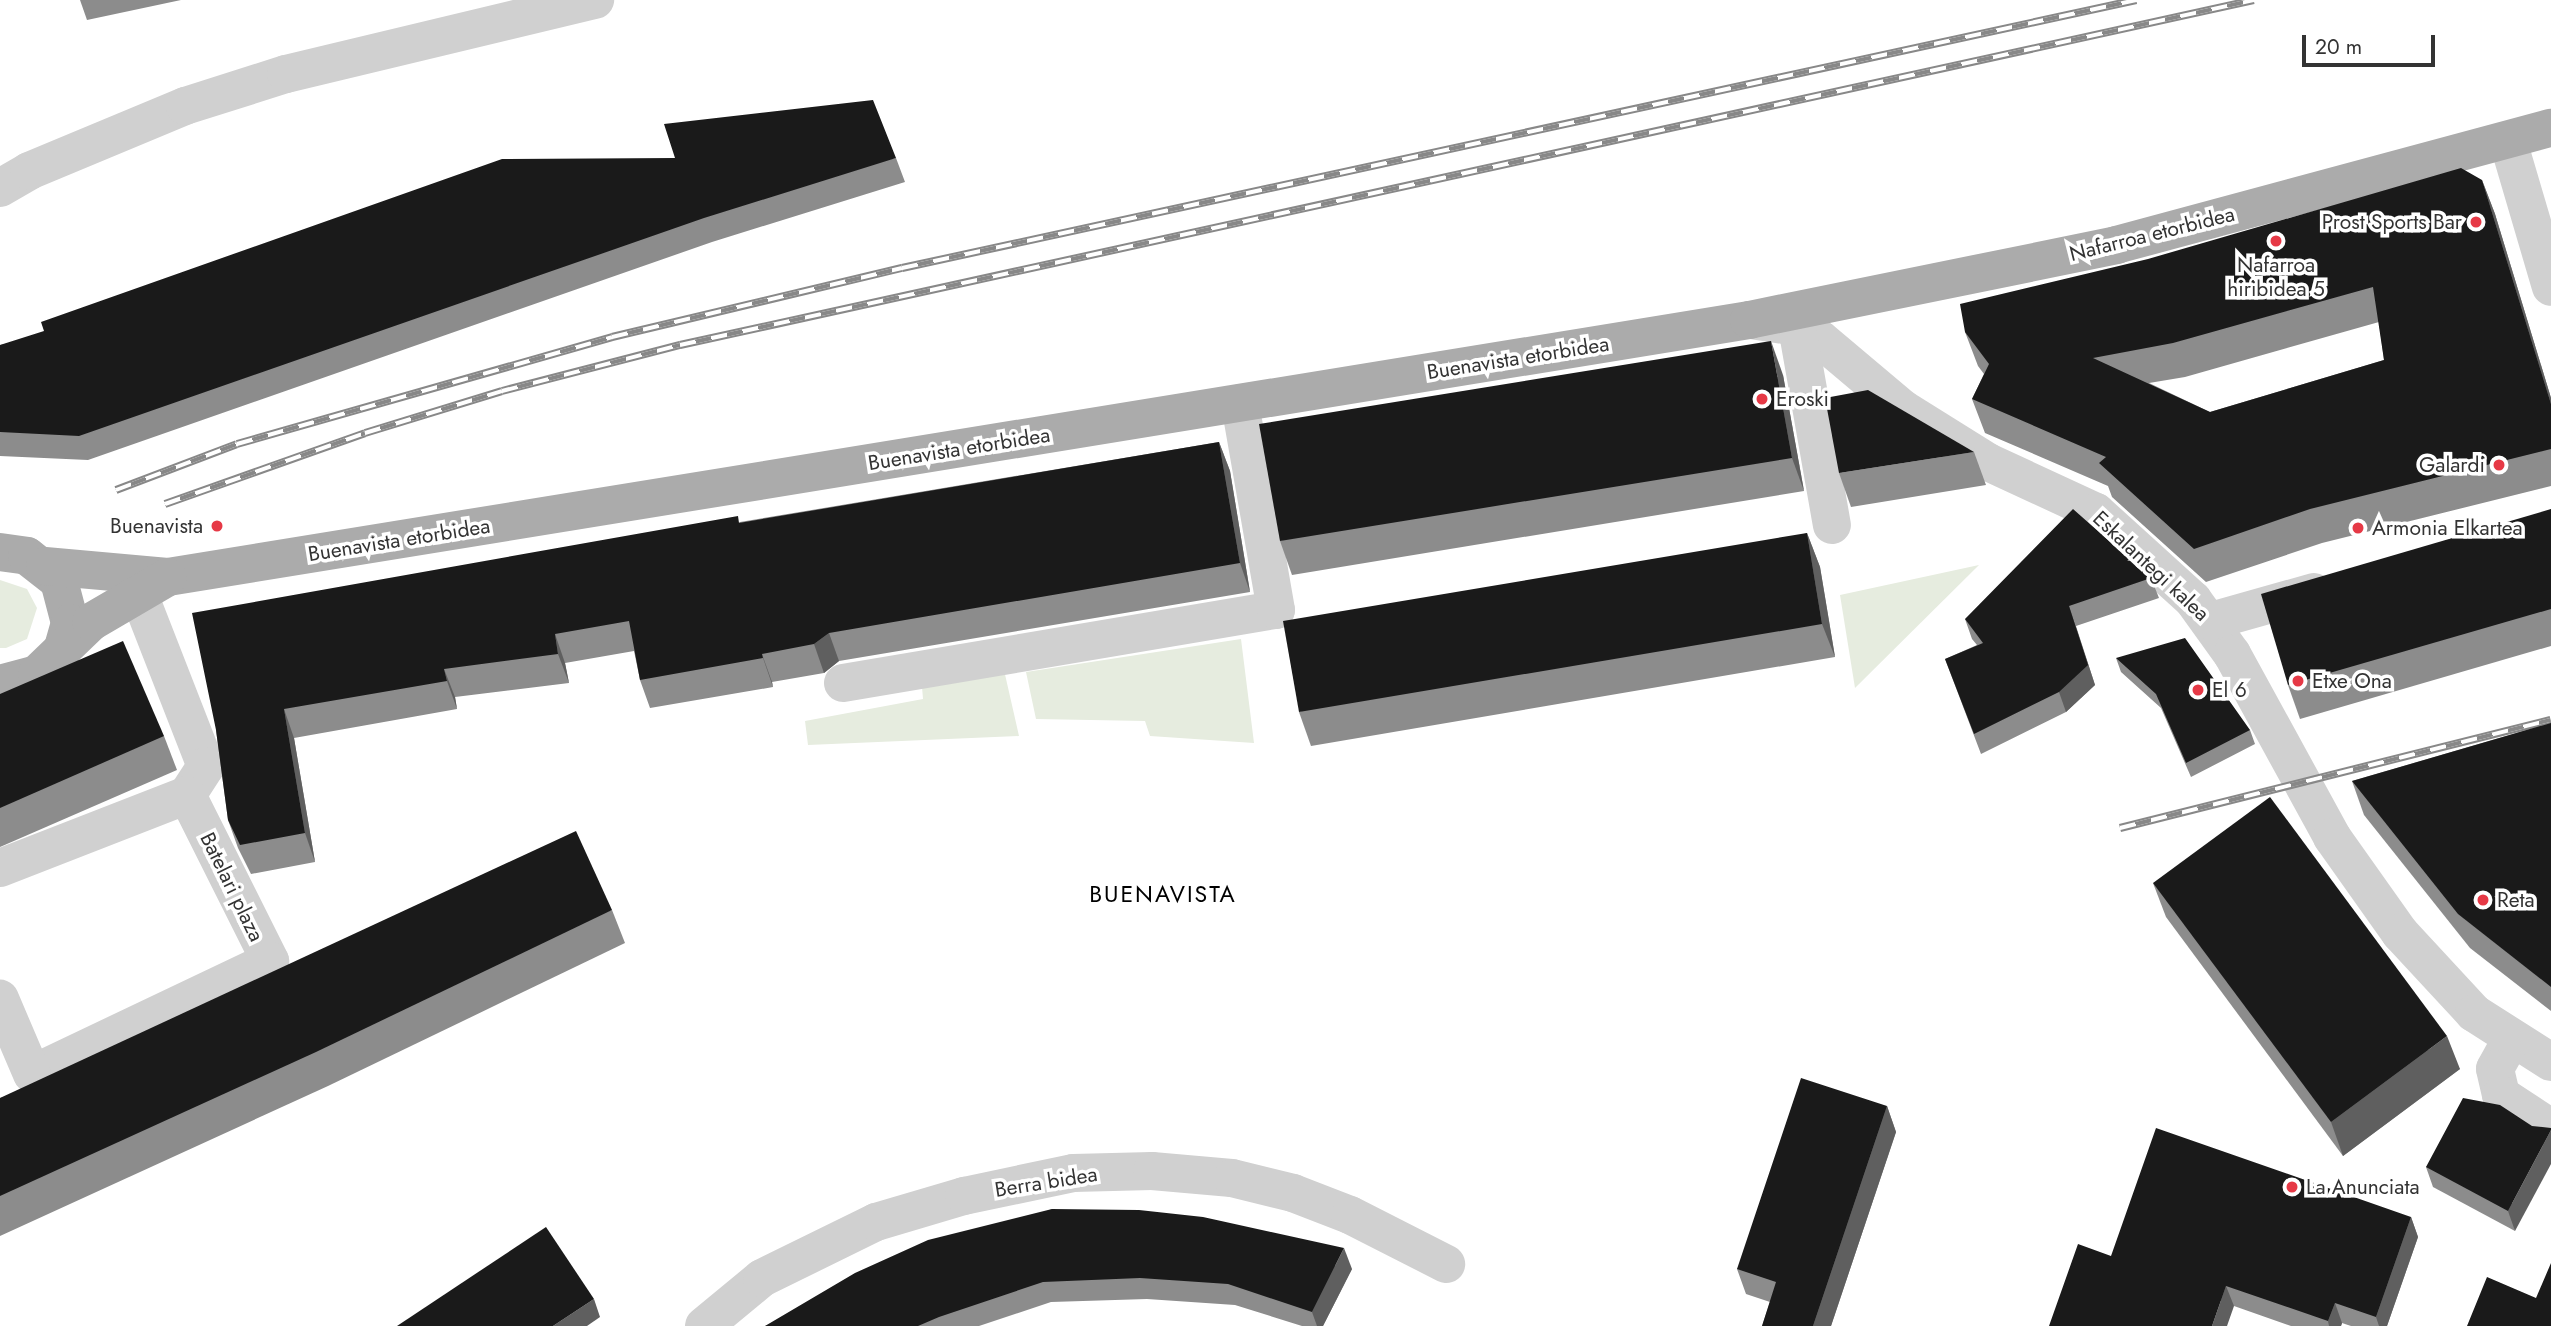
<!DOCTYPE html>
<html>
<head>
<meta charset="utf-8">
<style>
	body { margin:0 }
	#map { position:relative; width:2551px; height:1326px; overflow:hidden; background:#fff; font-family:Jost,sans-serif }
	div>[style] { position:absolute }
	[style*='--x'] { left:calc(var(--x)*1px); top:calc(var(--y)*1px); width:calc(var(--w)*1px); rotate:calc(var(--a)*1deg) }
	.green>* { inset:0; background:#e6ecdf }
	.minor>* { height:38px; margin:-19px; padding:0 19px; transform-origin:19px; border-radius:19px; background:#d0d0d0 }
	.major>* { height:38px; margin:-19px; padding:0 19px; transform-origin:19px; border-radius:19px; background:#ababab }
	.rail>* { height:8px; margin-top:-4px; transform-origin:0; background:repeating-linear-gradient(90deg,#fff 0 16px,#888 0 32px); box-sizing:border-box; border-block:2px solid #888 }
	.wall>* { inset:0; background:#8c8c8c }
	.shaded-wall>* { inset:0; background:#5f5f5f }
	.building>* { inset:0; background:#1a1a1a }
	.dots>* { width:19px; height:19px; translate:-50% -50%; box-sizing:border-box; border:4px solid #fff; border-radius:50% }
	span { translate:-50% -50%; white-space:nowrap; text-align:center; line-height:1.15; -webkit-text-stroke:7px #fff; paint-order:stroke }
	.poi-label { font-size:21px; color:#333 }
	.right { translate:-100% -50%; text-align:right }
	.left { translate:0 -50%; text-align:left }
	.street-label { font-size:21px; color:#333 }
	.neighbourhood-label { font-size:23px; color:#000; letter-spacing:2px }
	.scale { position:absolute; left:2302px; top:35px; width:133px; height:32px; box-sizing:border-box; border:4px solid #333; border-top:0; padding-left:9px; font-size:21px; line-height:24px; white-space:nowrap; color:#333; -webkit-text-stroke:5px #fff; paint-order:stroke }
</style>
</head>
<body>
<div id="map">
	<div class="green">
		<div style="clip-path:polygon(1979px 565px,1855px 688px,1840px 595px)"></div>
		<div style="clip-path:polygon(0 580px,27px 589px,37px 608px,27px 639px,6px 648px,0 648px)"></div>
		<div style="clip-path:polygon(1241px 639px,1254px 743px,1150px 736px,1145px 721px,1036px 719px,1026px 672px)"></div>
		<div style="clip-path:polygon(1004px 670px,1019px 736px,808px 745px,805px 721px,923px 699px,922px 687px)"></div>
	</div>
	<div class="minor">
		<div style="--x:2508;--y:141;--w:152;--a:73.6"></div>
		<div style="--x:0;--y:188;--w:34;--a:-30"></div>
		<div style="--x:29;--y:171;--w:169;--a:-22.6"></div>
		<div style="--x:185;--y:106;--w:106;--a:-17.6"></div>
		<div style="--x:286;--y:74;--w:318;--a:-13.5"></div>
		<div style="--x:1751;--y:320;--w:47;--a:8.7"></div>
		<div style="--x:1797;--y:327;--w:26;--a:28"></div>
		<div style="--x:1820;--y:339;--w:109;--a:40.1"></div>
		<div style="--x:1903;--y:409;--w:100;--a:31.9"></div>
		<div style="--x:1988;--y:462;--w:119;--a:24.8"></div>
		<div style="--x:2096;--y:512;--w:131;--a:42.2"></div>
		<div style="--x:2193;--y:600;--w:67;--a:54.2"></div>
		<div style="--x:2232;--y:654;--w:209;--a:61.3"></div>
		<div style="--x:2332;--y:837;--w:118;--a:54.7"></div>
		<div style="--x:2400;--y:933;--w:109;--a:47.2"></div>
		<div style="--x:2474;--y:1013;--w:91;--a:32.5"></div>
		<div style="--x:1797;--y:327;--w:201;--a:80"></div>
		<div style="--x:138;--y:592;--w:187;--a:68.7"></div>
		<div style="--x:206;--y:766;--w:35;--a:123"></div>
		<div style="--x:2211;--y:621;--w:107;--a:-15.7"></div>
		<div style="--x:843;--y:683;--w:439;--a:-9.6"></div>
		<div style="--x:1276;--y:610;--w:210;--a:-99.9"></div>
		<div style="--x:0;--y:868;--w:201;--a:-21.3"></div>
		<div style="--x:187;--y:795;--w:186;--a:63.4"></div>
		<div style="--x:270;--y:961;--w:263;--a:154.6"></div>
		<div style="--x:32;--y:1074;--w:82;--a:-113.1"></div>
		<div style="--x:2512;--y:1038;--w:35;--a:119"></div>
		<div style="--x:2495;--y:1069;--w:27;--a:77"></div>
		<div style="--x:2501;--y:1095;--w:60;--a:33.4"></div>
		<div style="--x:704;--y:1326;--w:75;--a:-39.6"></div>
		<div style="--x:762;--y:1278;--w:127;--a:-26.2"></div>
		<div style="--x:876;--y:1222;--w:92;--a:-16.5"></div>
		<div style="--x:964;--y:1196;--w:111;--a:-11.9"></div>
		<div style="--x:1073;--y:1173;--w:79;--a:-1.5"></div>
		<div style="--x:1152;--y:1171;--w:80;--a:5"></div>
		<div style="--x:1232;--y:1178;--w:63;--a:13.8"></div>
		<div style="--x:1293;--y:1193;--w:61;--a:21.1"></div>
		<div style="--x:1350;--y:1215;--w:108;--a:27"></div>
	</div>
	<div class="major">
		<div style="--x:0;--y:552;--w:27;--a:8"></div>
		<div style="--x:27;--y:556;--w:41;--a:38"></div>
		<div style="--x:59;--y:581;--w:43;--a:75.3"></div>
		<div style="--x:70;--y:623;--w:22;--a:106"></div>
		<div style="--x:45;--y:566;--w:123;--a:5.1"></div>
		<div style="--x:168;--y:577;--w:1602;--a:-9.23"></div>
		<div style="--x:1749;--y:320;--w:375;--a:-11.5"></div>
		<div style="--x:2116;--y:245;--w:450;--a:-15.1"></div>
		<div style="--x:0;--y:684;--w:38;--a:-15"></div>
		<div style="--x:37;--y:674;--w:75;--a:-43.9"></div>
		<div style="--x:91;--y:622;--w:89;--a:-30.3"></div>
	</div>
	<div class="rail">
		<div style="--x:116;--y:490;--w:129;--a:-20.8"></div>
		<div style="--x:237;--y:444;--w:390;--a:-15.9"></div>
		<div style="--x:612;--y:337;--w:298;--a:-13.4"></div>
		<div style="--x:902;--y:268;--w:1263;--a:-12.25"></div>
		<div style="--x:165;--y:504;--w:212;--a:-19.5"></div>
		<div style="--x:365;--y:433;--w:143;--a:-17"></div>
		<div style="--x:502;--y:391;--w:184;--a:-14.5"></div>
		<div style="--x:680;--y:345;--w:1611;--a:-12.36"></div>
		<div style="--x:2120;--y:828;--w:444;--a:-14.1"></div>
	</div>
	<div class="wall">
		<div style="clip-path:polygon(80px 0,181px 0,87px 20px)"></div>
		<div style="clip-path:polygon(896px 158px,905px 182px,712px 242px,88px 460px,0 456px,0 345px)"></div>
		<div style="clip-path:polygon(evenodd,2482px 180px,2495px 214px,2551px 398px,2551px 486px,2322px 543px,2206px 582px,2112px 497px,2108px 486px,1985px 433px,1972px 399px,1984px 374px,1978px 366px,1965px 332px,2482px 180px,2379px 322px,2384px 360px,2210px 412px,2149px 383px,2185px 377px,2379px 322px)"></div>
		<div style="clip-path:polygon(1783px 375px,1804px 491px,1292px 575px,1280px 541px)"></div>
		<div style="clip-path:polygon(1219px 442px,1230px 471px,1250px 592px,839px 661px,824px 673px,772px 682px,773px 687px,650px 708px,640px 680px,634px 651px,565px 663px,569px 683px,455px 697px,457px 709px,294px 738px,315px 862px,251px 874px,238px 848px,228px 820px,216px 730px,740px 522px)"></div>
		<div style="clip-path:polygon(1974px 452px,1986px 485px,1851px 507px,1839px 473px)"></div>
		<div style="clip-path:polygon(2551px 509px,2551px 646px,2300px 719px,2288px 685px)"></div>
		<div style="clip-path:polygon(1807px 533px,1820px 567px,1835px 657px,1311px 746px,1299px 712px)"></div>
		<div style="clip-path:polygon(2151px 578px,2159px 598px,2076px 626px,2095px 685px,2066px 712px,1981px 754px,1945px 659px,1977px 645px,1972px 639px,1965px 619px)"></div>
		<div style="clip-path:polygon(2116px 658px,2250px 730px,2255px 744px,2191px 777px,2161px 708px,2121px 672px)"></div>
		<div style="clip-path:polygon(0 694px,164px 736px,177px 770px,0 847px)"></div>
		<div style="clip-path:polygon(2551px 723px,2551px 1011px,2470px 948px,2364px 815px,2352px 781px)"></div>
		<div style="clip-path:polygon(2153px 883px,2460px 1069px,2343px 1156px,2166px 917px)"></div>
		<div style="clip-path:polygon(612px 910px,625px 943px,328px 1086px,0 1236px,0 1098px)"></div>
		<div style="clip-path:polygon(2500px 1105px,2515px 1231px,2433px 1187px,2426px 1167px)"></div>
		<div style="clip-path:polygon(1887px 1106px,1896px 1132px,1831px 1326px,1762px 1326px,1770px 1302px,1746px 1294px,1737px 1269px)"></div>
		<div style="clip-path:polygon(1052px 1209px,1352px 1269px,1323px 1326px,1302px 1326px,1235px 1305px,1147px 1299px,1051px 1302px,979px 1326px,765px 1326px)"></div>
		<div style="clip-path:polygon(2411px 1217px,2418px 1237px,2387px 1326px,2351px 1326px,2342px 1323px,2341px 1326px,2291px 1326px,2234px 1306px,2111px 1256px)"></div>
	</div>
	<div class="shaded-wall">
		<div style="clip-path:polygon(2482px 180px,2495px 214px,2551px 398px,2551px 404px)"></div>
		<div style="clip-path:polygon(1771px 341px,1783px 375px,1804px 491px,1792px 458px)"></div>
		<div style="clip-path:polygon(1219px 442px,1230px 471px,1250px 592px,1240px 563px)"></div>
		<div style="clip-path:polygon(1807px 533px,1820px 567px,1835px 657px,1822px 624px)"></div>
		<div style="clip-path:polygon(2069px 606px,2095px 685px,2066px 712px,2059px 692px)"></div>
		<div style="clip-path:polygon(829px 633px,839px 661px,824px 673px,814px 644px)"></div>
		<div style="clip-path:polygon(555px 634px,565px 663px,569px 683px,558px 654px)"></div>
		<div style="clip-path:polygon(762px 654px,772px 682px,773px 687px,763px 658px)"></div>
		<div style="clip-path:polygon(444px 669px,455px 697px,457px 709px,447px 681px)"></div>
		<div style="clip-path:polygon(284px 709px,294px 738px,315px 862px,305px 833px)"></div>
		<div style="clip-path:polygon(2447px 1036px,2460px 1069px,2343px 1156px,2331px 1122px)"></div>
		<div style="clip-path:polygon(1887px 1106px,1896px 1132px,1831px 1326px,1813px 1326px)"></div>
		<div style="clip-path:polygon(2551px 1130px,2551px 1164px,2515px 1231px,2508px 1211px)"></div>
		<div style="clip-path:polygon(2411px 1217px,2418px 1237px,2387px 1326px,2379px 1326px,2376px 1317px)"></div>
		<div style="clip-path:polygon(1344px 1248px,1352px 1269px,1323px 1326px,1317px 1326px,1312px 1312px)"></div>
		<div style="clip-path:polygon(2226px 1286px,2234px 1306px,2227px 1326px,2212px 1326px)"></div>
		<div style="clip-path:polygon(594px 1299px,600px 1317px,587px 1326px,553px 1326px)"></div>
		<div style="clip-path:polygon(2335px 1303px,2342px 1323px,2341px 1326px,2329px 1326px,2328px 1321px)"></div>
	</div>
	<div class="building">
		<div style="clip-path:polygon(873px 100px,896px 158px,704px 218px,79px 436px,0 432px,0 345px,44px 331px,41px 322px,502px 159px,675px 158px,664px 124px)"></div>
		<div style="clip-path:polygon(evenodd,2461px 168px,2482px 180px,2551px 404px,2551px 449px,2310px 509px,2194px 549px,2099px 463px,2106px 457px,1972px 399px,1989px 364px,1965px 332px,1960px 304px,2148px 259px,2461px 168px,2373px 287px,2384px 360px,2210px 412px,2093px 358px,2173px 343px,2373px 287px)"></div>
		<div style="clip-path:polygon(1771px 341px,1792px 458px,1280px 541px,1259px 424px)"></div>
		<div style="clip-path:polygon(1868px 390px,1974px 452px,1839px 473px,1825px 398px)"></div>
		<div style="clip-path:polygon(1219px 442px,1240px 563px,829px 633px,814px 644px,762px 654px,763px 658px,640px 680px,629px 621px,555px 634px,558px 654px,444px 669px,447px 681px,284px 709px,305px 833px,240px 845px,228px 820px,216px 730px,192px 613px,738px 516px,739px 523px)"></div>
		<div style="clip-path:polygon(2073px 509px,2151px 578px,2069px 606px,2088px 665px,2059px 692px,1974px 734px,1945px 659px,1983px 643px,1965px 619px)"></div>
		<div style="clip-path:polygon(2551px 509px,2551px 609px,2288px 685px,2261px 594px)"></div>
		<div style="clip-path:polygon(1807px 533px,1822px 624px,1299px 712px,1283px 621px)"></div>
		<div style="clip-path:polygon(2185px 638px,2250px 730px,2186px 763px,2156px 694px,2116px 658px)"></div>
		<div style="clip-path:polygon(123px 641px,164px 736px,0 808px,0 694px)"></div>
		<div style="clip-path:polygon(2551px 723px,2551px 987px,2458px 914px,2352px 781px)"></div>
		<div style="clip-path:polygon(2270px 797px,2447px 1036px,2331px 1122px,2153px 883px)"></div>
		<div style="clip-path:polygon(576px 831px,612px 910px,316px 1052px,0 1196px,0 1098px)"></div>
		<div style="clip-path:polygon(1801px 1078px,1887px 1106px,1813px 1326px,1762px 1326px,1776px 1282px,1737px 1269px)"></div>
		<div style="clip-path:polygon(2463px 1098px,2500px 1105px,2532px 1126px,2551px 1128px,2551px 1130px,2508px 1211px,2426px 1167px)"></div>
		<div style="clip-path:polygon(2156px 1128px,2411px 1217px,2376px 1317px,2335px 1303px,2328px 1321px,2226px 1286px,2212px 1326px,2049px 1326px,2078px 1244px,2111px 1256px)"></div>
		<div style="clip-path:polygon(1052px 1209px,1139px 1210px,1203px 1217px,1344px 1248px,1312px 1312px,1228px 1284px,1140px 1278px,1043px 1282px,939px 1317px,918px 1326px,765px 1326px,855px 1273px,928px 1240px)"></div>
		<div style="clip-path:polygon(546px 1227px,594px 1299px,553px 1326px,397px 1326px)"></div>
		<div style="clip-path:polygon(2551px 1263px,2551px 1326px,2467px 1326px,2487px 1277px,2536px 1298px)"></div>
	</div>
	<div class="dots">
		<div style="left:2476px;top:222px;background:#e63946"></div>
		<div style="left:2276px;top:241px;background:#e63946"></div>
		<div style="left:1762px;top:399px;background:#e63946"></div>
		<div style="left:2499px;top:465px;background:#e63946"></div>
		<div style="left:217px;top:526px;background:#e63946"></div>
		<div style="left:2358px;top:528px;background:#e63946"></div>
		<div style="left:2298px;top:681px;background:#e63946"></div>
		<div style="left:2198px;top:690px;background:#e63946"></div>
		<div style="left:2483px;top:900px;background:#e63946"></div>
		<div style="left:2292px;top:1187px;background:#e63946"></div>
	</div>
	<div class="poi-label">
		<span class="right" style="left:2462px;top:222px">Prost Sports Bar</span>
		<span style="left:2276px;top:277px">Nafarroa<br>hiribidea 5</span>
		<span class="left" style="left:1776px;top:399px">Eroski</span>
		<span class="right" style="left:2485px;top:465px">Galardi</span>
		<span class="right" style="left:203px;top:526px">Buenavista</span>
		<span class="left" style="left:2372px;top:528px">Armonia Elkartea</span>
		<span class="left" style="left:2312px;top:681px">Etxe Ona</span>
		<span class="left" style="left:2212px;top:690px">El 6</span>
		<span class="left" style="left:2497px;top:900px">Reta</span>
		<span class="left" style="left:2306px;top:1187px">La Anunciata</span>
	</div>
	<div class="street-label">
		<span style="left:2152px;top:234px;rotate:-14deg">Nafarroa etorbidea</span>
		<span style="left:1518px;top:358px;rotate:-9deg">Buenavista etorbidea</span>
		<span style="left:959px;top:449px;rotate:-9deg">Buenavista etorbidea</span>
		<span style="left:399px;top:540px;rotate:-9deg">Buenavista etorbidea</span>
		<span style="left:2151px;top:566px;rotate:43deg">Eskalantegi kalea</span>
		<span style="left:232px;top:887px;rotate:64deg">Batelari plaza</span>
		<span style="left:1046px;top:1182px;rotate:-9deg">Berra bidea</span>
	</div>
	<div class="neighbourhood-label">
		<span style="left:1163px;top:894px">BUENAVISTA</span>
	</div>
	<div class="scale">20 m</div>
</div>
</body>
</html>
